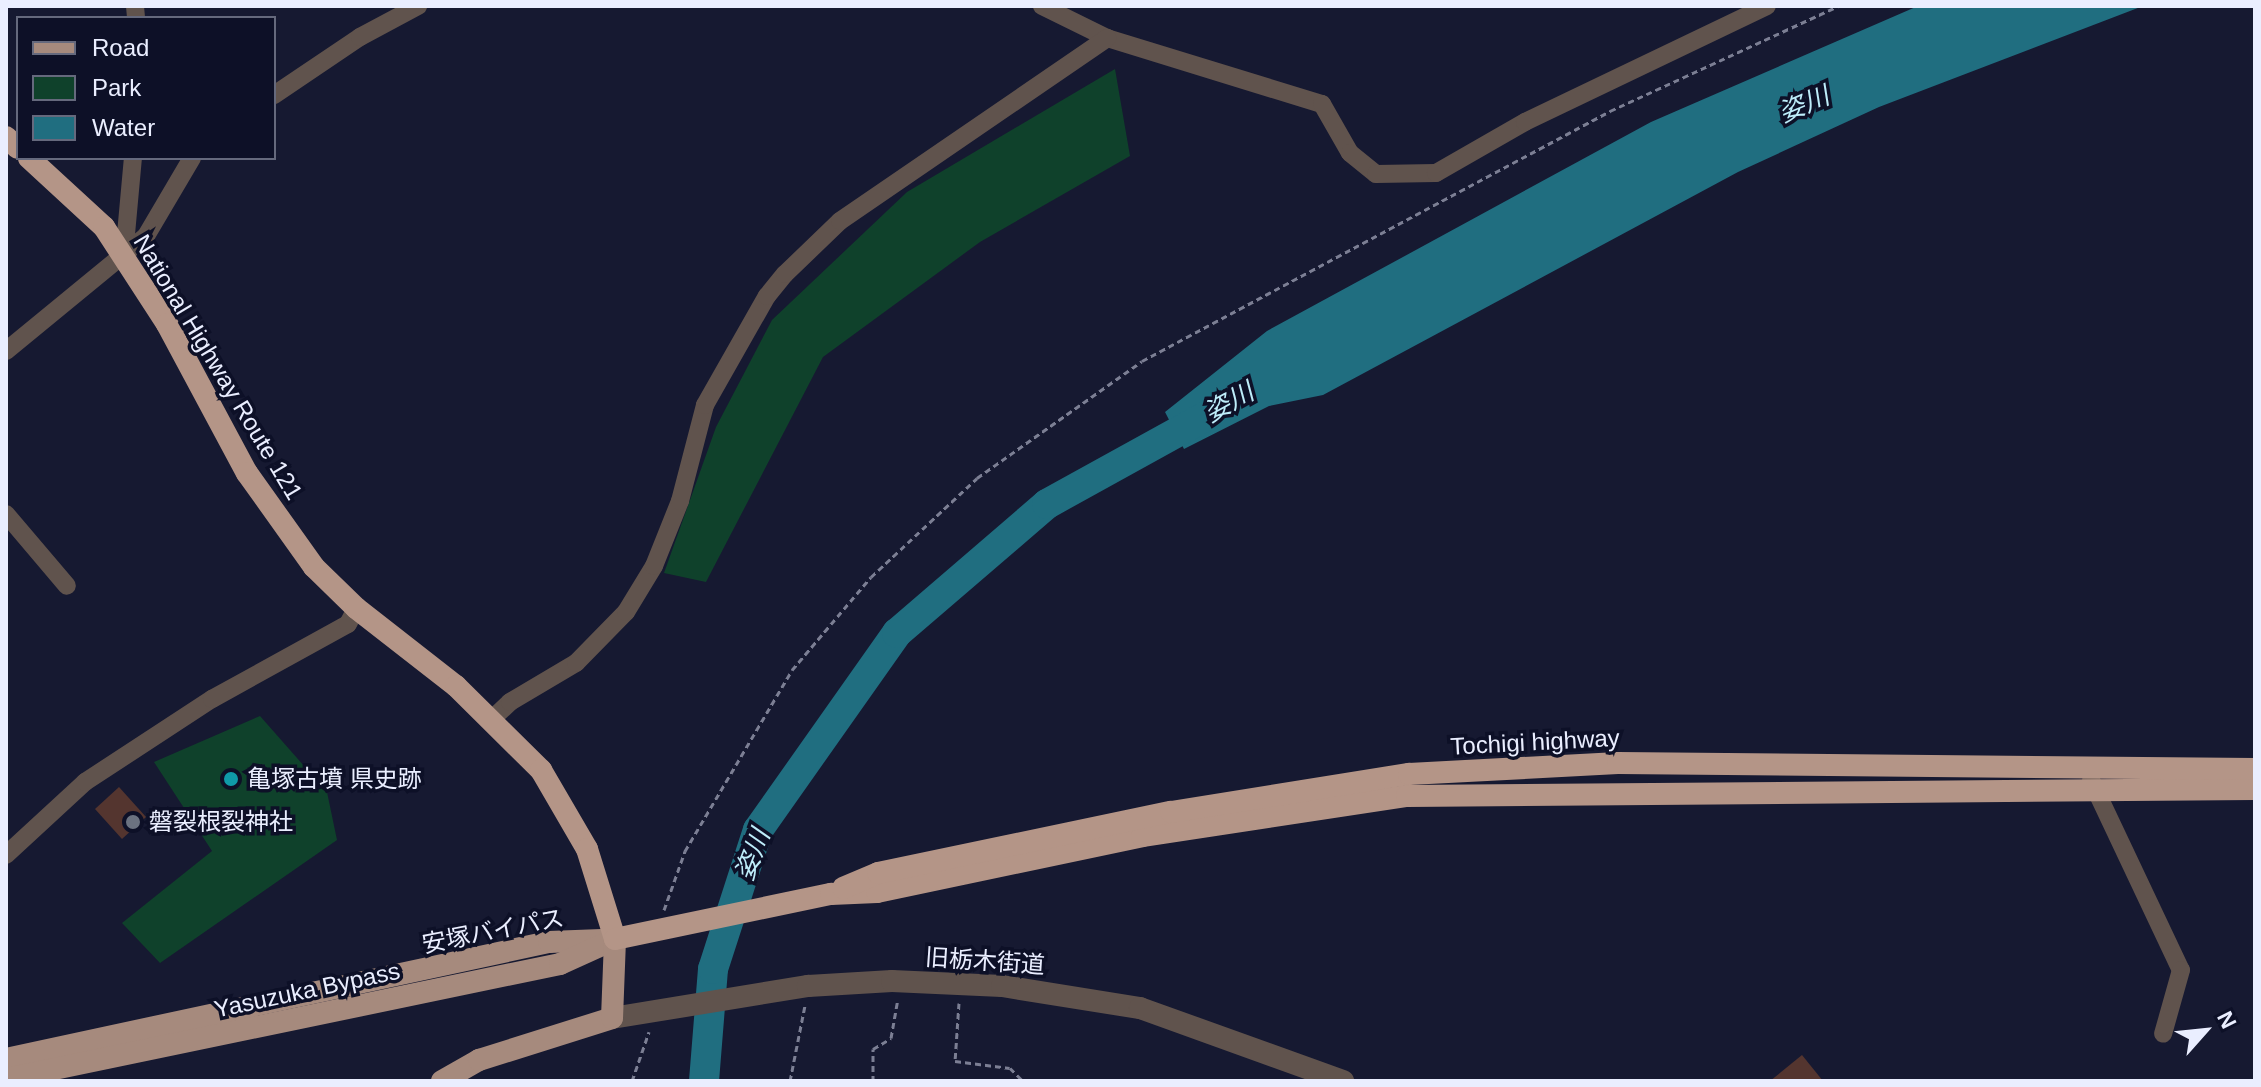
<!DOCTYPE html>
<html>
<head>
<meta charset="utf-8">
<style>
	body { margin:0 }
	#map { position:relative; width:2261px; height:1087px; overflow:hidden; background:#161931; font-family:Arial,"Noto Sans JP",sans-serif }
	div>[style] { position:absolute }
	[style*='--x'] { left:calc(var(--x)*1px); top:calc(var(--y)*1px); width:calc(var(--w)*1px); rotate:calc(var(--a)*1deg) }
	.green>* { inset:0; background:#0f412b }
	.water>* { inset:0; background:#206e80 }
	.river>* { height:30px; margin:-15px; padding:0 15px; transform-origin:15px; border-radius:15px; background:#206e80 }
	.building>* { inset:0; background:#54352f }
	.path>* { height:3px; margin-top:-1.5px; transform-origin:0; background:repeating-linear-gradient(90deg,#7c7f94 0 6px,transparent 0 10px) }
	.minor>* { height:18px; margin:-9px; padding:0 9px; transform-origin:9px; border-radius:9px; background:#60534d }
	.tertiary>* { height:22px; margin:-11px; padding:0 11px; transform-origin:11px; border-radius:11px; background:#60534d }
	.primary>* { height:22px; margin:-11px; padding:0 11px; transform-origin:11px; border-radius:11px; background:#a68a7d }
	.trunk>* { height:22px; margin:-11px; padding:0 11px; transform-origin:11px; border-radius:11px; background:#b49587 }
	.dots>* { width:22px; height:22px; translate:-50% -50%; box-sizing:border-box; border:4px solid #0d1027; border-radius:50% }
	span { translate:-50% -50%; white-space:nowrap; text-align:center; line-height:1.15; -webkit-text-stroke:7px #0d1027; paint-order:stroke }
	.street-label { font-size:24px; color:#eaeeff }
	.poi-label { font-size:24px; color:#eaeeff }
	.left { translate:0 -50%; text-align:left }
	.water-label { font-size:26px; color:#beedfa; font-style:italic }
	.frame { position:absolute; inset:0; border:8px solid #eaeeff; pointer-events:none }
	.legend { position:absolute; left:16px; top:16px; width:260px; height:144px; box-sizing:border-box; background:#0d1027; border:2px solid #65697d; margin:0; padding:10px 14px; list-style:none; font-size:24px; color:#eaeeff }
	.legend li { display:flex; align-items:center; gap:16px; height:40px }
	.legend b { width:40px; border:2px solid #65697d }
	.north { position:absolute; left:2165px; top:991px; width:80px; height:80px; -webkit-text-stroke:6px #0d1027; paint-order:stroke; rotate:63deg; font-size:22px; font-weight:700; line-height:32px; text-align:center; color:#eaeeff }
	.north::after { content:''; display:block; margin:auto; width:28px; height:36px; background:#eaeeff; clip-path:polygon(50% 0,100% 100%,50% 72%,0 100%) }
</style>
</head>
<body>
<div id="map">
	<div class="green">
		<div style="clip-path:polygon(1115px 69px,1130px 156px,980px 242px,823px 357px,706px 582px,664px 573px,716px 427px,772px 320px,907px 192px)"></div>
		<div style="clip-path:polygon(260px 716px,327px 792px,337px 840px,160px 963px,122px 923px,212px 851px,154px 762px)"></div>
	</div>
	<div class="water">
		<div style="clip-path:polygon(1918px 6px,2143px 6px,1879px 107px,1738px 172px,1323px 395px,1269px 406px,1184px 449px,1165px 412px,1267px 331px,1651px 122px)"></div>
	</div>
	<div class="river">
		<div style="--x:704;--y:1081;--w:112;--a:-85.4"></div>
		<div style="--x:713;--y:969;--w:146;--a:-72.1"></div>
		<div style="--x:758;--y:830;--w:241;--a:-54.8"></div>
		<div style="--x:897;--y:633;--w:198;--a:-40.7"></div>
		<div style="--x:1047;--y:504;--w:188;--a:-28.9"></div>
	</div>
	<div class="building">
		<div style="clip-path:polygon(119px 787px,146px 817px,122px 839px,95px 809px)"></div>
		<div style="clip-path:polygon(1802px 1055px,1823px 1081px,1770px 1081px)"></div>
	</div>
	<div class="path">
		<div style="--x:664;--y:910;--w:63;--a:-70.4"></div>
		<div style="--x:685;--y:851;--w:210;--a:-59.4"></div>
		<div style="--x:792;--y:670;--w:122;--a:-49.7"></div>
		<div style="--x:871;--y:577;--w:145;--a:-43"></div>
		<div style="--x:977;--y:478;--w:202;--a:-35.3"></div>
		<div style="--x:1142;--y:361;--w:531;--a:-28.11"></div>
		<div style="--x:1610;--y:111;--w:251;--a:-24.7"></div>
		<div style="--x:959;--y:1003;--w:58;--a:93.9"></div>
		<div style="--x:955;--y:1061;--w:55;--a:7.3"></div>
		<div style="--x:1010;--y:1068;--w:18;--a:45"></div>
		<div style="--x:632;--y:1081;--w:52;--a:-70.9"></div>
		<div style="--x:790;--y:1081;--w:77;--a:-78.8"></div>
		<div style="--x:873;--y:1081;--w:32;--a:-90"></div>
		<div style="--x:873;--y:1049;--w:21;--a:-31"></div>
		<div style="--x:891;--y:1038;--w:39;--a:-80"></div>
	</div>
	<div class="minor">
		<div style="--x:135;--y:6;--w:12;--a:85"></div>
		<div style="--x:1042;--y:6;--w:72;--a:26.2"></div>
		<div style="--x:1107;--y:38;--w:225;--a:17.1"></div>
		<div style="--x:1322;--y:104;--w:56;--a:60.3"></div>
		<div style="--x:1350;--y:153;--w:33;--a:39"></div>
		<div style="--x:1376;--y:174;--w:60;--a:-1"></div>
		<div style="--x:1436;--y:173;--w:103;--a:-29.8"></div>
		<div style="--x:1525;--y:122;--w:268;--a:-25.6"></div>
		<div style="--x:274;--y:95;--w:104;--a:-34"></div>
		<div style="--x:360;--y:37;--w:66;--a:-28.1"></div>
		<div style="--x:124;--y:256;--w:98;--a:-84.8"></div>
		<div style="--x:6;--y:351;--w:181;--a:-39.4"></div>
		<div style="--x:146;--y:236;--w:91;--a:-59.5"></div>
		<div style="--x:6;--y:514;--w:94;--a:49.7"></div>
		<div style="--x:492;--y:719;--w:25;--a:-43"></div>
		<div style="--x:510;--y:702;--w:77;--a:-30.6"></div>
		<div style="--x:576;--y:663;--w:71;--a:-45.6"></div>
		<div style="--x:626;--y:612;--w:54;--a:-58.7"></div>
		<div style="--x:654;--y:566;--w:70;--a:-68.2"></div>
		<div style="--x:680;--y:501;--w:99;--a:-75.4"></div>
		<div style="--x:705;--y:405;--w:125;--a:-60.4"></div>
		<div style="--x:767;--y:296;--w:28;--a:-51"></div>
		<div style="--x:785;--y:274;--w:76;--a:-43.9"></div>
		<div style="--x:840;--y:221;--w:324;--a:-34.4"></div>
		<div style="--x:2091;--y:780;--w:210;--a:64.7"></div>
		<div style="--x:2181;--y:970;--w:66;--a:105.7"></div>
		<div style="--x:6;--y:855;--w:108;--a:-42.7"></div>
		<div style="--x:85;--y:782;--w:152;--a:-33.2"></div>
		<div style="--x:212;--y:699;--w:155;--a:-28.9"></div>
		<div style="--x:348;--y:624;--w:18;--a:-63"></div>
	</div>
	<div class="tertiary">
		<div style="--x:612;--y:1018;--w:199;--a:-9.3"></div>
		<div style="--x:808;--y:986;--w:84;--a:-3.4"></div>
		<div style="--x:892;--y:981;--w:110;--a:2.6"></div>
		<div style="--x:1002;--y:986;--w:140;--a:9.1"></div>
		<div style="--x:1140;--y:1008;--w:216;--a:19.8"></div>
	</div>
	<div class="primary">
		<div style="--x:6;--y:1059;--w:555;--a:-12.16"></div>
		<div style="--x:549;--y:942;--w:53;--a:-2.2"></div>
		<div style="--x:6;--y:1079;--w:566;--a:-11.73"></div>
		<div style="--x:560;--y:964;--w:60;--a:-24.4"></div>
		<div style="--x:442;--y:1081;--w:43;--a:-29.6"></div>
		<div style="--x:479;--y:1060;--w:139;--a:-17.5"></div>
		<div style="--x:612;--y:1018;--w:79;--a:-87.8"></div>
	</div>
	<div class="trunk">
		<div style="--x:6;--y:137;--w:16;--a:43"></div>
		<div style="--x:29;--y:158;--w:102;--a:42.6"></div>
		<div style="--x:104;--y:227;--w:116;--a:57"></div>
		<div style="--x:167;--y:324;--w:169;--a:61.8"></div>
		<div style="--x:247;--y:473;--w:115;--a:54.5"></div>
		<div style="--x:314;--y:567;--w:59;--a:44.3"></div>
		<div style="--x:356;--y:608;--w:127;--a:38"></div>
		<div style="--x:456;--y:686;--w:120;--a:44.7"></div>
		<div style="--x:541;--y:770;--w:91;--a:59.8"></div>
		<div style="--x:587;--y:849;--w:94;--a:72.7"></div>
		<div style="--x:615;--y:939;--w:221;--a:-11.8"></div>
		<div style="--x:831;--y:894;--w:46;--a:-2.5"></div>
		<div style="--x:877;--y:892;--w:271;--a:-11.9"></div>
		<div style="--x:1142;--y:836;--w:268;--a:-8.6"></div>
		<div style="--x:1407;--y:796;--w:848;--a:-0.47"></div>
		<div style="--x:843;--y:888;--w:38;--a:-23"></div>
		<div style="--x:878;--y:873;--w:299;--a:-11.8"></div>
		<div style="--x:1171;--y:812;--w:241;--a:-9.1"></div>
		<div style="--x:1409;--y:774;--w:209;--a:-3"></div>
		<div style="--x:1618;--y:763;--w:637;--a:0.54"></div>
	</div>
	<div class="dots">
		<div style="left:231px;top:779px;background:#0f9aa8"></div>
		<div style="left:133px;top:822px;background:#6b7280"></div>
	</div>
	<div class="street-label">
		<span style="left:218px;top:367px;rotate:59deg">National Highway Route 121</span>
		<span style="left:1535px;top:742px;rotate:-3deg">Tochigi highway</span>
		<span style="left:493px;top:931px;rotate:-11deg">安塚バイパス</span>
		<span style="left:985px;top:961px;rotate:4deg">旧栃木街道</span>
		<span style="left:307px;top:990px;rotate:-12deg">Yasuzuka Bypass</span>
	</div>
	<div class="poi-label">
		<span class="left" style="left:247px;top:779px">亀塚古墳 県史跡</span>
		<span class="left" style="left:149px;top:822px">磐裂根裂神社</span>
	</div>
	<div class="water-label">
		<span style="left:1804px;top:105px;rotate:-23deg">姿川</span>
		<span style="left:1229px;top:403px;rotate:-29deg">姿川</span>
		<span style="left:753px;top:855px;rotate:-69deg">姿川</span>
	</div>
	<div class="frame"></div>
	<ul class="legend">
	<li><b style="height:10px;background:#a68a7d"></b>Road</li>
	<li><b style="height:22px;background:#0f412b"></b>Park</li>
	<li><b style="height:22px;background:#206e80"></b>Water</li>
	</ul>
	<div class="north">N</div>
</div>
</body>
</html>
